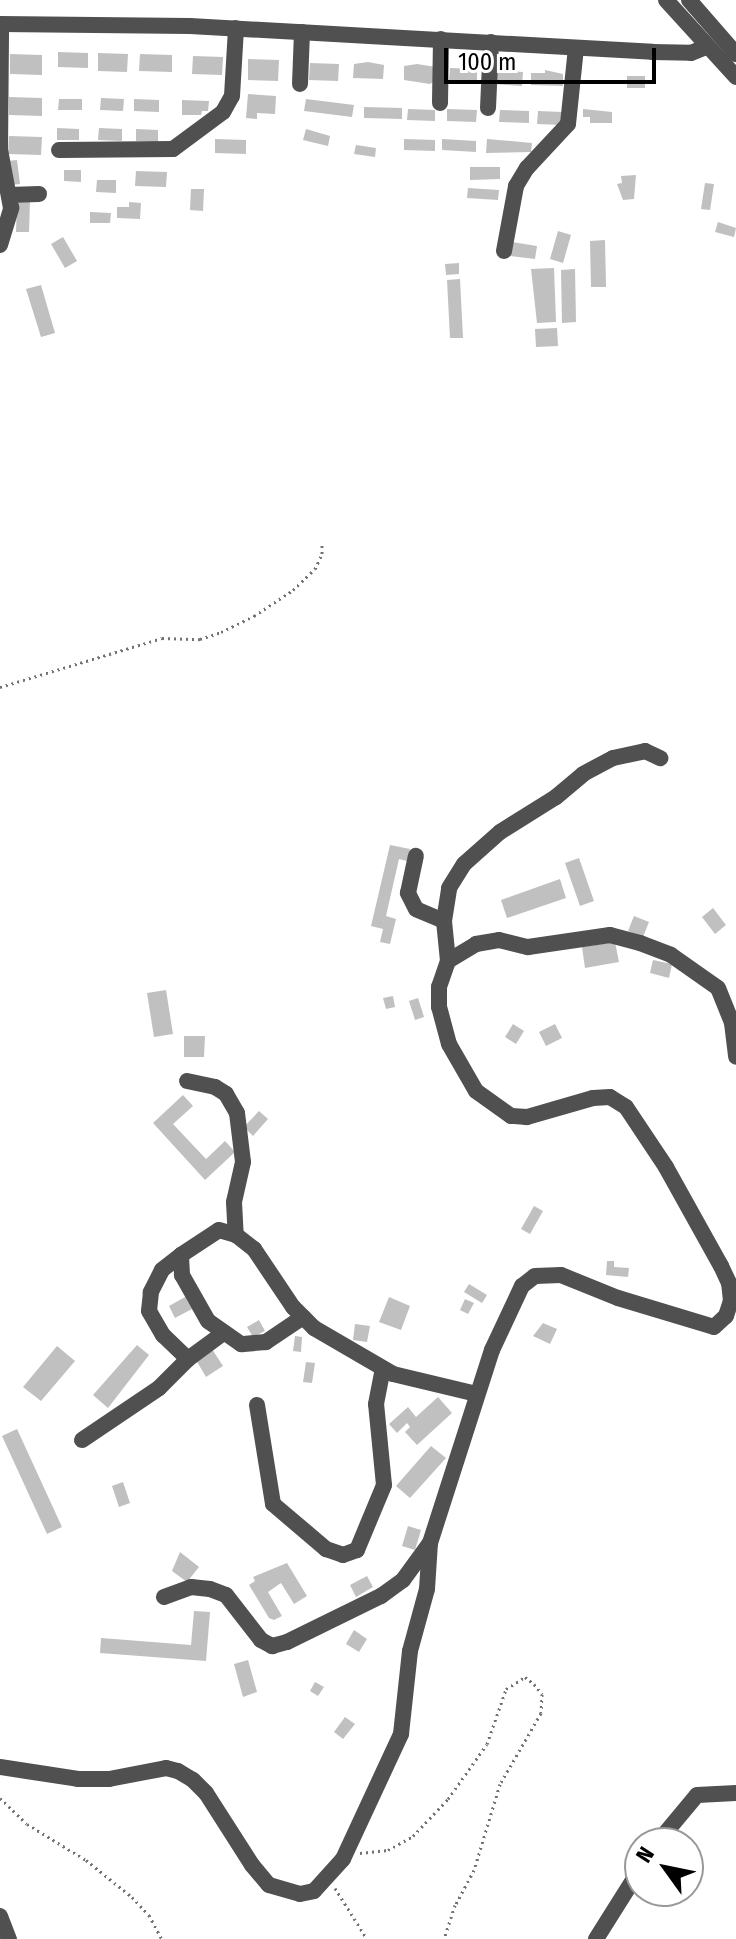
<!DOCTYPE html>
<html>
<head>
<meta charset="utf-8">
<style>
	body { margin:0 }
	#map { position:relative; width:736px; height:1939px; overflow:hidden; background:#fff; font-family:"Fira Sans Condensed",sans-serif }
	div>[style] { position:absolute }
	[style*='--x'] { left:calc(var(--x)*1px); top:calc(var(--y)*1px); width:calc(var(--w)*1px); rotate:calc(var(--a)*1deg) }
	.building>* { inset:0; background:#c0c0c0 }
	.path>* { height:3px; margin-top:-1.5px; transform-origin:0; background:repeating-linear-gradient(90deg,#727272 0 2px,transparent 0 6px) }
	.minor>* { height:16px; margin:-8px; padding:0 8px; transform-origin:8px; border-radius:8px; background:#505050 }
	span { translate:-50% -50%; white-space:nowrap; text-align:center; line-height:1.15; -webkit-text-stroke:6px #fff; paint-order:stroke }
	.north { position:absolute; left:624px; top:1827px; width:80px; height:80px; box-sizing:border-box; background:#fff; border:2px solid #999; border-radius:50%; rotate:303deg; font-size:22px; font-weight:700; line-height:32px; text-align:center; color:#000 }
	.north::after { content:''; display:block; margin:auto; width:28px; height:36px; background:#000; clip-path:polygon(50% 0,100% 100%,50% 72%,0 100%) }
	.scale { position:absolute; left:444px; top:48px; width:212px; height:36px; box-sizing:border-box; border:4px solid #000; border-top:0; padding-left:10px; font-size:24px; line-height:28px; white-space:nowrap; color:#000; -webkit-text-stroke:6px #fff; paint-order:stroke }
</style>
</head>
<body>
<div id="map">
	<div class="building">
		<div style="clip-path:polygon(58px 52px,88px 53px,88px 68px,58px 67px)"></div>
		<div style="clip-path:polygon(98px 53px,128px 54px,127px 72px,98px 71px)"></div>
		<div style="clip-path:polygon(10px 54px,42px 55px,42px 75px,10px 74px)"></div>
		<div style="clip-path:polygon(140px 54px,172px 55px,172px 72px,139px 71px)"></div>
		<div style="clip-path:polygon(193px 56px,223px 57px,222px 75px,192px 74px)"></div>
		<div style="clip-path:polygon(248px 59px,279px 60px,278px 81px,248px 80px)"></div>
		<div style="clip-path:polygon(368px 62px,384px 65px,383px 79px,353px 78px,354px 64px)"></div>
		<div style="clip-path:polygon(310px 63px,339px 64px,338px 81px,309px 80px)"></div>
		<div style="clip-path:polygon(417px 64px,436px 67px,435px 81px,430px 84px,404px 80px,404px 66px)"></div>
		<div style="clip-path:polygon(450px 68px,477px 69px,477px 83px,449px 82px)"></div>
		<div style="clip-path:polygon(495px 70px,523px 72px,522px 86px,494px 84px)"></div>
		<div style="clip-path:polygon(545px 70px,563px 74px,563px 86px,531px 85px,531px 73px,545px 73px)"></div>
		<div style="clip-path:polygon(627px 76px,645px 76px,645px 88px,627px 88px)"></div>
		<div style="clip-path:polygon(248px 94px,276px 96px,275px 114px,257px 113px,257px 119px,246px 118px)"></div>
		<div style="clip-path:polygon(9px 97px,42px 98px,42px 116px,9px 115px)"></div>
		<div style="clip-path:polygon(101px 98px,124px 99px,123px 111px,100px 110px)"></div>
		<div style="clip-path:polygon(59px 99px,82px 99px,82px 110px,58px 110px)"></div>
		<div style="clip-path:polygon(134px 99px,159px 100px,159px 112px,134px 111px)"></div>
		<div style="clip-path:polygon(306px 99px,354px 105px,352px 117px,304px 111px)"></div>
		<div style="clip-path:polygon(182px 100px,209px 101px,208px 111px,202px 111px,201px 115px,182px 115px)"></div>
		<div style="clip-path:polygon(364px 107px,402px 108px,402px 119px,364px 118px)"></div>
		<div style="clip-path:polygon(408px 109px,435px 110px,435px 121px,407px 120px)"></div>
		<div style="clip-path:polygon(447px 109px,477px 110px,476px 122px,447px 121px)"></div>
		<div style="clip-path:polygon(583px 109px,612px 112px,612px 123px,590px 123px,590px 117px,583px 117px)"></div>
		<div style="clip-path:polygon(500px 110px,529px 111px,529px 123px,499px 122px)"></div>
		<div style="clip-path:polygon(538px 111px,562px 112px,562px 125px,537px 124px)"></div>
		<div style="clip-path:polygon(57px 128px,79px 129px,79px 140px,57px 140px)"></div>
		<div style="clip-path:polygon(99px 128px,122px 129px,122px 141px,98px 140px)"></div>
		<div style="clip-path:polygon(136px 129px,158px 130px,158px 142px,136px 141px)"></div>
		<div style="clip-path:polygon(306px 129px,330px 136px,328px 146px,303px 140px)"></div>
		<div style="clip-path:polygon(9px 136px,42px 137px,41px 155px,8px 154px)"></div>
		<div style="clip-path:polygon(215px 139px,246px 140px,246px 154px,215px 153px)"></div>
		<div style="clip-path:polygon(404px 139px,435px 140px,435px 151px,404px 150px)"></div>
		<div style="clip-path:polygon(442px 139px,476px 141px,476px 152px,442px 150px)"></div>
		<div style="clip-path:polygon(487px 139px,532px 143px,531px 152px,486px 153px)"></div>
		<div style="clip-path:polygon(356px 145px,376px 148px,375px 157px,354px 154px)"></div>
		<div style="clip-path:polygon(17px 160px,20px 184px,10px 185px,7px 161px)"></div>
		<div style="clip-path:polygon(470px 167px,500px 167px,500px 179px,470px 180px)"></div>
		<div style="clip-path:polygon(64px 170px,81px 170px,81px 182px,64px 181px)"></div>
		<div style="clip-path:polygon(136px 171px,167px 172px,166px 187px,135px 186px)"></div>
		<div style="clip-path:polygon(636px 175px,634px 199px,623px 200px,617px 184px,622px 183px,621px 176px)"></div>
		<div style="clip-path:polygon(97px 180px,116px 180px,116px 193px,96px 192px)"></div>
		<div style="clip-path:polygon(705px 183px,714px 184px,710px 210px,701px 209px)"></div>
		<div style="clip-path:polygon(468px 188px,499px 190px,498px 200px,467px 198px)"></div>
		<div style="clip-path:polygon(191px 189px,204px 189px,203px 211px,190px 210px)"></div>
		<div style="clip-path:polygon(17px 200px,30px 201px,29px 232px,16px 232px)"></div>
		<div style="clip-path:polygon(129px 202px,141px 203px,140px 219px,117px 218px,117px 207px,129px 207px)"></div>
		<div style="clip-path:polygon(90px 212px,111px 213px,110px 223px,90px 223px)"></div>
		<div style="clip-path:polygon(718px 222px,736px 228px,734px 237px,715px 232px)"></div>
		<div style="clip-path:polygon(558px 231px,571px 235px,563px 263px,550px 259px)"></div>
		<div style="clip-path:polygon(63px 237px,77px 261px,65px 268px,51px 244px)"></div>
		<div style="clip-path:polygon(605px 240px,606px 287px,591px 287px,590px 241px)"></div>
		<div style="clip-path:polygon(512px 242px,537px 246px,535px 259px,510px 256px)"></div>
		<div style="clip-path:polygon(459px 263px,459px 274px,446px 275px,445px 264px)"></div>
		<div style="clip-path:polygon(554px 268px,556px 322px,537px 323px,531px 269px)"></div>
		<div style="clip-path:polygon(575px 269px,576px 322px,562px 323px,561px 270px)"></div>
		<div style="clip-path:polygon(460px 279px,463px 338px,450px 338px,447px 280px)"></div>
		<div style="clip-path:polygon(41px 285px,55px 333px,41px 337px,26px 289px)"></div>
		<div style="clip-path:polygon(557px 328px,558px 346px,536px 347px,535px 329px)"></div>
		<div style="clip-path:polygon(390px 845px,410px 849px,407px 861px,399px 859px,386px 916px,396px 919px,390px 944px,380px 942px,383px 929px,371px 926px)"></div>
		<div style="clip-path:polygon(579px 858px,594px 901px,580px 906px,565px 863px)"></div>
		<div style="clip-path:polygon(560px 879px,566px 898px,507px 918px,501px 900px)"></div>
		<div style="clip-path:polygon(713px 908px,726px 925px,715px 934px,702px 917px)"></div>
		<div style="clip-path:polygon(634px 916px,649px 922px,643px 937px,628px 931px)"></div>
		<div style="clip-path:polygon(615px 942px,619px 962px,585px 968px,582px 947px)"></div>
		<div style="clip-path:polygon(653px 960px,672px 964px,669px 978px,650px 973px)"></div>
		<div style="clip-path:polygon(166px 990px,173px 1034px,154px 1037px,147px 993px)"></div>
		<div style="clip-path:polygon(393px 996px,395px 1007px,386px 1009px,383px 998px)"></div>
		<div style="clip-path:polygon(418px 998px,424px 1017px,415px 1020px,409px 1001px)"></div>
		<div style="clip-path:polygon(513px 1024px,524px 1031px,516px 1044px,505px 1037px)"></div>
		<div style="clip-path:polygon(555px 1024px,562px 1038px,546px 1046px,539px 1032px)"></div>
		<div style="clip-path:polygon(184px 1036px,205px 1036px,204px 1057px,184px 1057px)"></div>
		<div style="clip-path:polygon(183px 1095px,193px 1106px,173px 1124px,206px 1159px,225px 1141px,235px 1152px,205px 1180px,153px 1123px)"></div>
		<div style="clip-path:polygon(259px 1111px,268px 1119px,253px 1136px,244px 1127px)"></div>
		<div style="clip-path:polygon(534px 1206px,543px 1211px,530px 1234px,521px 1229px)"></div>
		<div style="clip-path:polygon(607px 1261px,614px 1261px,614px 1267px,629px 1268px,628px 1277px,606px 1275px)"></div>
		<div style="clip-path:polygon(469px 1284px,487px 1295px,482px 1303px,464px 1292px)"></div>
		<div style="clip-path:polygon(185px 1297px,192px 1309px,175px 1318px,169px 1306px)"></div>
		<div style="clip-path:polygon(389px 1297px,410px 1306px,401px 1330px,379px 1322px)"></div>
		<div style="clip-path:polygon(465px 1299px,474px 1303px,468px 1314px,460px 1310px)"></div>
		<div style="clip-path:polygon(259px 1320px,265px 1331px,253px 1337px,247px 1327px)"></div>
		<div style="clip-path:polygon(543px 1323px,557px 1329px,550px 1344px,533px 1336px)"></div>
		<div style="clip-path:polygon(355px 1324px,370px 1326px,367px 1342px,353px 1340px)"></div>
		<div style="clip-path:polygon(295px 1336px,302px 1337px,301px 1352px,293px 1351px)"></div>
		<div style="clip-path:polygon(137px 1345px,149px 1355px,108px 1408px,93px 1395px)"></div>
		<div style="clip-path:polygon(57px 1346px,75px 1361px,41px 1401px,23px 1387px)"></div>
		<div style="clip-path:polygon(212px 1349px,223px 1366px,206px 1377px,196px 1360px)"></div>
		<div style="clip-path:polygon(306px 1362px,315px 1363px,312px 1383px,303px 1382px)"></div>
		<div style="clip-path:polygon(438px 1397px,452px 1413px,417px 1445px,405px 1432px,410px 1427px,407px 1423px,397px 1433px,389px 1424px,408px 1407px,416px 1417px)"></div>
		<div style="clip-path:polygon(17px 1429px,62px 1527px,47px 1534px,2px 1436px)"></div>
		<div style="clip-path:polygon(431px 1446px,446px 1458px,410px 1498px,396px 1486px)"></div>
		<div style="clip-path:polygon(123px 1482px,130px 1503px,119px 1507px,112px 1486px)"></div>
		<div style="clip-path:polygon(408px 1526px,421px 1530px,415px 1550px,402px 1546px)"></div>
		<div style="clip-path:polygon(180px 1552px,199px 1567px,187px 1582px,172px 1571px)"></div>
		<div style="clip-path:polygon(287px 1563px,307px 1596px,294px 1604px,281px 1583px,268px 1592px,282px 1616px,274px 1620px,269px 1618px,249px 1585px,255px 1581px,253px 1577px)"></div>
		<div style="clip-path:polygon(367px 1576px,373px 1587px,356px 1597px,350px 1585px)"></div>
		<div style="clip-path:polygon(194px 1611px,210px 1612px,206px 1661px,100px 1653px,101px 1638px,191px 1645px)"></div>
		<div style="clip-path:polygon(354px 1630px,367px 1639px,359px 1652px,346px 1644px)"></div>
		<div style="clip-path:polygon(248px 1660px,257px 1692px,243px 1697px,234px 1664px)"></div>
		<div style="clip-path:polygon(315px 1682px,324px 1687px,318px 1696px,310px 1691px)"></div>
		<div style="clip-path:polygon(345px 1717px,355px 1724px,343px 1739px,334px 1732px)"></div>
	</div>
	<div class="path">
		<div style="--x:0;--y:687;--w:169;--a:-16.8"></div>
		<div style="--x:162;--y:638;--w:38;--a:2"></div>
		<div style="--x:200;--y:639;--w:22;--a:-18"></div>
		<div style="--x:221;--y:632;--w:37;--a:-26"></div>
		<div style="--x:254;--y:616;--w:47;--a:-33.7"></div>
		<div style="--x:293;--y:590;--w:30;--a:-44"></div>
		<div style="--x:315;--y:569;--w:17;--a:-65"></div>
		<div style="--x:322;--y:554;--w:12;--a:-90"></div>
		<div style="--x:0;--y:1798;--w:37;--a:44"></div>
		<div style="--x:27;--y:1824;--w:69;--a:31.4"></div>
		<div style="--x:86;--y:1860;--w:59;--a:38.8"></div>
		<div style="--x:132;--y:1897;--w:25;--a:47"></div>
		<div style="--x:149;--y:1915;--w:27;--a:62"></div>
		<div style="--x:360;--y:1853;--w:28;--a:-6"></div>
		<div style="--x:388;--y:1850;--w:29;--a:-29"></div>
		<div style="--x:413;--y:1836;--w:51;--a:-46.6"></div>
		<div style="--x:448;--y:1799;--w:67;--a:-54.7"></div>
		<div style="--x:487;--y:1744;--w:58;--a:-70.9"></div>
		<div style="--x:506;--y:1689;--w:22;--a:-32"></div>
		<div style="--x:525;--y:1677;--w:11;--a:38"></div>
		<div style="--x:534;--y:1684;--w:13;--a:51"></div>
		<div style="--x:542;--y:1694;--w:19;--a:93"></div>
		<div style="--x:541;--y:1713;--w:82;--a:120"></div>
		<div style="--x:500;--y:1784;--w:90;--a:106.8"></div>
		<div style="--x:474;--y:1870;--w:40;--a:118"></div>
		<div style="--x:455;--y:1905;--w:36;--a:108"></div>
		<div style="--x:335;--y:1888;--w:60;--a:57.9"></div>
	</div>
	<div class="minor">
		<div style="--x:666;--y:0;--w:104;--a:47.7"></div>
		<div style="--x:689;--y:0;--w:72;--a:49"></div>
		<div style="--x:0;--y:24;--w:190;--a:0.6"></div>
		<div style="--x:190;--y:26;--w:463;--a:3.2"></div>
		<div style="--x:652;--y:52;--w:39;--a:1"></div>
		<div style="--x:691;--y:53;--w:18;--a:-22"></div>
		<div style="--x:300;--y:84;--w:52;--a:-87.8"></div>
		<div style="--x:440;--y:103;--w:64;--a:-89.1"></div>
		<div style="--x:488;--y:108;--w:66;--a:-87.4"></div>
		<div style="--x:59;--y:150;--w:114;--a:-0.5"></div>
		<div style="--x:173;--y:149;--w:62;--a:-36.5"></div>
		<div style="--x:223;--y:112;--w:18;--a:-61"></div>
		<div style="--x:232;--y:96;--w:68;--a:-86.6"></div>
		<div style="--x:9;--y:195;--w:30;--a:-2"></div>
		<div style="--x:0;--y:245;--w:39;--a:-73"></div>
		<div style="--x:11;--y:208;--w:59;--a:-100.7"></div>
		<div style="--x:0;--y:150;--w:126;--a:-89.5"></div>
		<div style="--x:504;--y:251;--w:66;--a:-79.5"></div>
		<div style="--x:516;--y:186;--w:21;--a:-59"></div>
		<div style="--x:527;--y:168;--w:60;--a:-47"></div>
		<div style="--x:568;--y:124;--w:76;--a:-84"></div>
		<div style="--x:444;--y:921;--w:33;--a:-81"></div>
		<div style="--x:449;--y:888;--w:28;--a:-58"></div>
		<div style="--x:464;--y:864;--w:48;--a:-41.6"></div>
		<div style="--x:500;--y:832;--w:66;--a:-32"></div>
		<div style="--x:556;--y:797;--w:35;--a:-40"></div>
		<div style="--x:583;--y:774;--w:34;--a:-28"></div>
		<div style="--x:613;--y:758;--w:33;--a:-12"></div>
		<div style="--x:645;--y:751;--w:17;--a:25"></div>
		<div style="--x:448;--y:961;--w:33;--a:-31"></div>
		<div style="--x:476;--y:944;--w:23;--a:-10"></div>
		<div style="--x:499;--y:940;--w:30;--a:14"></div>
		<div style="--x:528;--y:947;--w:83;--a:-8.3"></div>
		<div style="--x:610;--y:935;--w:31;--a:15"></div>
		<div style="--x:640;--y:943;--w:33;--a:21"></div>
		<div style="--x:671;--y:955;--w:57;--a:35.1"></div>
		<div style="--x:718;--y:988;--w:38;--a:68"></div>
		<div style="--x:732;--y:1023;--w:34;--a:83"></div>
		<div style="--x:187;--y:1081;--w:29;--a:12"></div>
		<div style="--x:215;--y:1087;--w:13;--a:32"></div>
		<div style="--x:226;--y:1094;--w:22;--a:60"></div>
		<div style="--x:237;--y:1113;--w:49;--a:83"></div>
		<div style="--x:243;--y:1162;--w:41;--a:102.7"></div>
		<div style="--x:234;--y:1202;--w:33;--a:87"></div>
		<div style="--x:181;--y:1255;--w:24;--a:142"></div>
		<div style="--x:162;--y:1270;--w:25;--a:117"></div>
		<div style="--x:151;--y:1292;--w:19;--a:96"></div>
		<div style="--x:149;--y:1311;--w:28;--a:60"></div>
		<div style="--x:163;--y:1335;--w:35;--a:44"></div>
		<div style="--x:303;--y:1317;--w:45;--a:146"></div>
		<div style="--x:266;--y:1342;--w:25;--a:175"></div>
		<div style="--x:241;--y:1344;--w:40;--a:-145.1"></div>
		<div style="--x:208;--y:1321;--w:53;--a:-119.5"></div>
		<div style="--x:182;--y:1275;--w:20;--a:-93"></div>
		<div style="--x:181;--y:1255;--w:45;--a:-33.3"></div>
		<div style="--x:219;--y:1230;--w:18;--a:16"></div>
		<div style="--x:236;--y:1235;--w:23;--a:38"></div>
		<div style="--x:254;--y:1249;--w:70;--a:56.1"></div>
		<div style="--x:293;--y:1307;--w:30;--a:45"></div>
		<div style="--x:314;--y:1328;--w:91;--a:30.2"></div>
		<div style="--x:393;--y:1374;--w:85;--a:13.5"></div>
		<div style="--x:257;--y:1405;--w:100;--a:80.8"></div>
		<div style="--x:273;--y:1504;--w:70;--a:40.3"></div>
		<div style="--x:326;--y:1549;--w:18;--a:19"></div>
		<div style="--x:343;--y:1555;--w:15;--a:-20"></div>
		<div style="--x:357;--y:1550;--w:70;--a:-67.4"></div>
		<div style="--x:384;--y:1485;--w:81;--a:-95.6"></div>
		<div style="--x:376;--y:1404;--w:36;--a:-79"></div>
		<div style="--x:82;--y:1440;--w:93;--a:-34"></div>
		<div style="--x:159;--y:1388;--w:41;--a:-45"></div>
		<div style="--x:188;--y:1359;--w:42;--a:-36.3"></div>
		<div style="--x:164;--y:1597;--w:29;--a:-20"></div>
		<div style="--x:191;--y:1587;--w:19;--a:6"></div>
		<div style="--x:210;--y:1589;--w:17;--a:21"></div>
		<div style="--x:226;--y:1595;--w:57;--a:52.1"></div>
		<div style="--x:261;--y:1640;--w:13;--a:29"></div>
		<div style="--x:272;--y:1646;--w:16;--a:-15"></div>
		<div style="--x:287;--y:1642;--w:105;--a:-26.1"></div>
		<div style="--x:381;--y:1596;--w:27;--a:-36"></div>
		<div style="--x:403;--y:1580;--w:46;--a:-53.9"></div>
		<div style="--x:430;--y:1543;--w:203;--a:-72.2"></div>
		<div style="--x:492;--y:1350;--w:71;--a:-64.9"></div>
		<div style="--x:522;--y:1286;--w:16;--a:-38"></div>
		<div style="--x:535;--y:1276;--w:26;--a:-2"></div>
		<div style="--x:561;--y:1275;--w:61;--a:22"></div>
		<div style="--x:618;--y:1298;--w:100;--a:16.8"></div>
		<div style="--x:714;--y:1327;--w:16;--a:-43"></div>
		<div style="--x:726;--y:1316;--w:16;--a:-72"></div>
		<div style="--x:731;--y:1301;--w:18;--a:-96"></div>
		<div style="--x:729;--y:1283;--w:19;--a:-115"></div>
		<div style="--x:721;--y:1266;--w:113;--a:-119.1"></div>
		<div style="--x:666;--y:1167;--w:72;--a:-123.7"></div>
		<div style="--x:626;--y:1107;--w:19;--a:-148"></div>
		<div style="--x:610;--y:1097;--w:17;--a:177"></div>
		<div style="--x:593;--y:1098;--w:69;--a:163.9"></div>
		<div style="--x:527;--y:1117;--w:16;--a:-176"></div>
		<div style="--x:511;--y:1116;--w:43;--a:-144.5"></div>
		<div style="--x:476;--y:1091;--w:54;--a:-119.9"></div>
		<div style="--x:449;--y:1044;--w:38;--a:-105"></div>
		<div style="--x:439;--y:1007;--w:20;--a:-90"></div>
		<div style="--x:439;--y:987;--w:28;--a:-71"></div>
		<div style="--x:448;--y:961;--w:40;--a:-95.7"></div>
		<div style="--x:444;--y:921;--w:30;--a:-157"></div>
		<div style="--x:416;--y:909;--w:18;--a:-117"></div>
		<div style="--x:408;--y:893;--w:38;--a:-78"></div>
		<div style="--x:0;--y:1767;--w:79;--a:8.7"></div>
		<div style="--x:78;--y:1779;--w:31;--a:0"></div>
		<div style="--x:109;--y:1779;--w:58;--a:-10.9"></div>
		<div style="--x:166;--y:1768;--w:12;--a:14"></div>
		<div style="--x:178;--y:1771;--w:17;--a:31"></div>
		<div style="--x:193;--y:1780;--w:18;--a:45"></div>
		<div style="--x:206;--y:1793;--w:85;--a:57.4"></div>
		<div style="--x:252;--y:1865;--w:26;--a:50"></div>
		<div style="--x:269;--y:1885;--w:32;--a:16"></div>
		<div style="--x:300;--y:1894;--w:14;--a:-12"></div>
		<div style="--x:314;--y:1891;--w:43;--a:-47.8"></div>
		<div style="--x:343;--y:1859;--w:138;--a:-65.1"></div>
		<div style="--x:401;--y:1734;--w:83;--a:-83.8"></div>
		<div style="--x:410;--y:1651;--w:64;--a:-74.7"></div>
		<div style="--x:427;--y:1589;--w:46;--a:-86.3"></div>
		<div style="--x:657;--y:1843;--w:62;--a:-50.2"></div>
		<div style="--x:697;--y:1795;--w:39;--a:-3"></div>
		<div style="--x:0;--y:1916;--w:25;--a:69"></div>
		<div style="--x:596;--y:1939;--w:83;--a:-57.8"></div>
	</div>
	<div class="north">N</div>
	<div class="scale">100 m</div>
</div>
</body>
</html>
